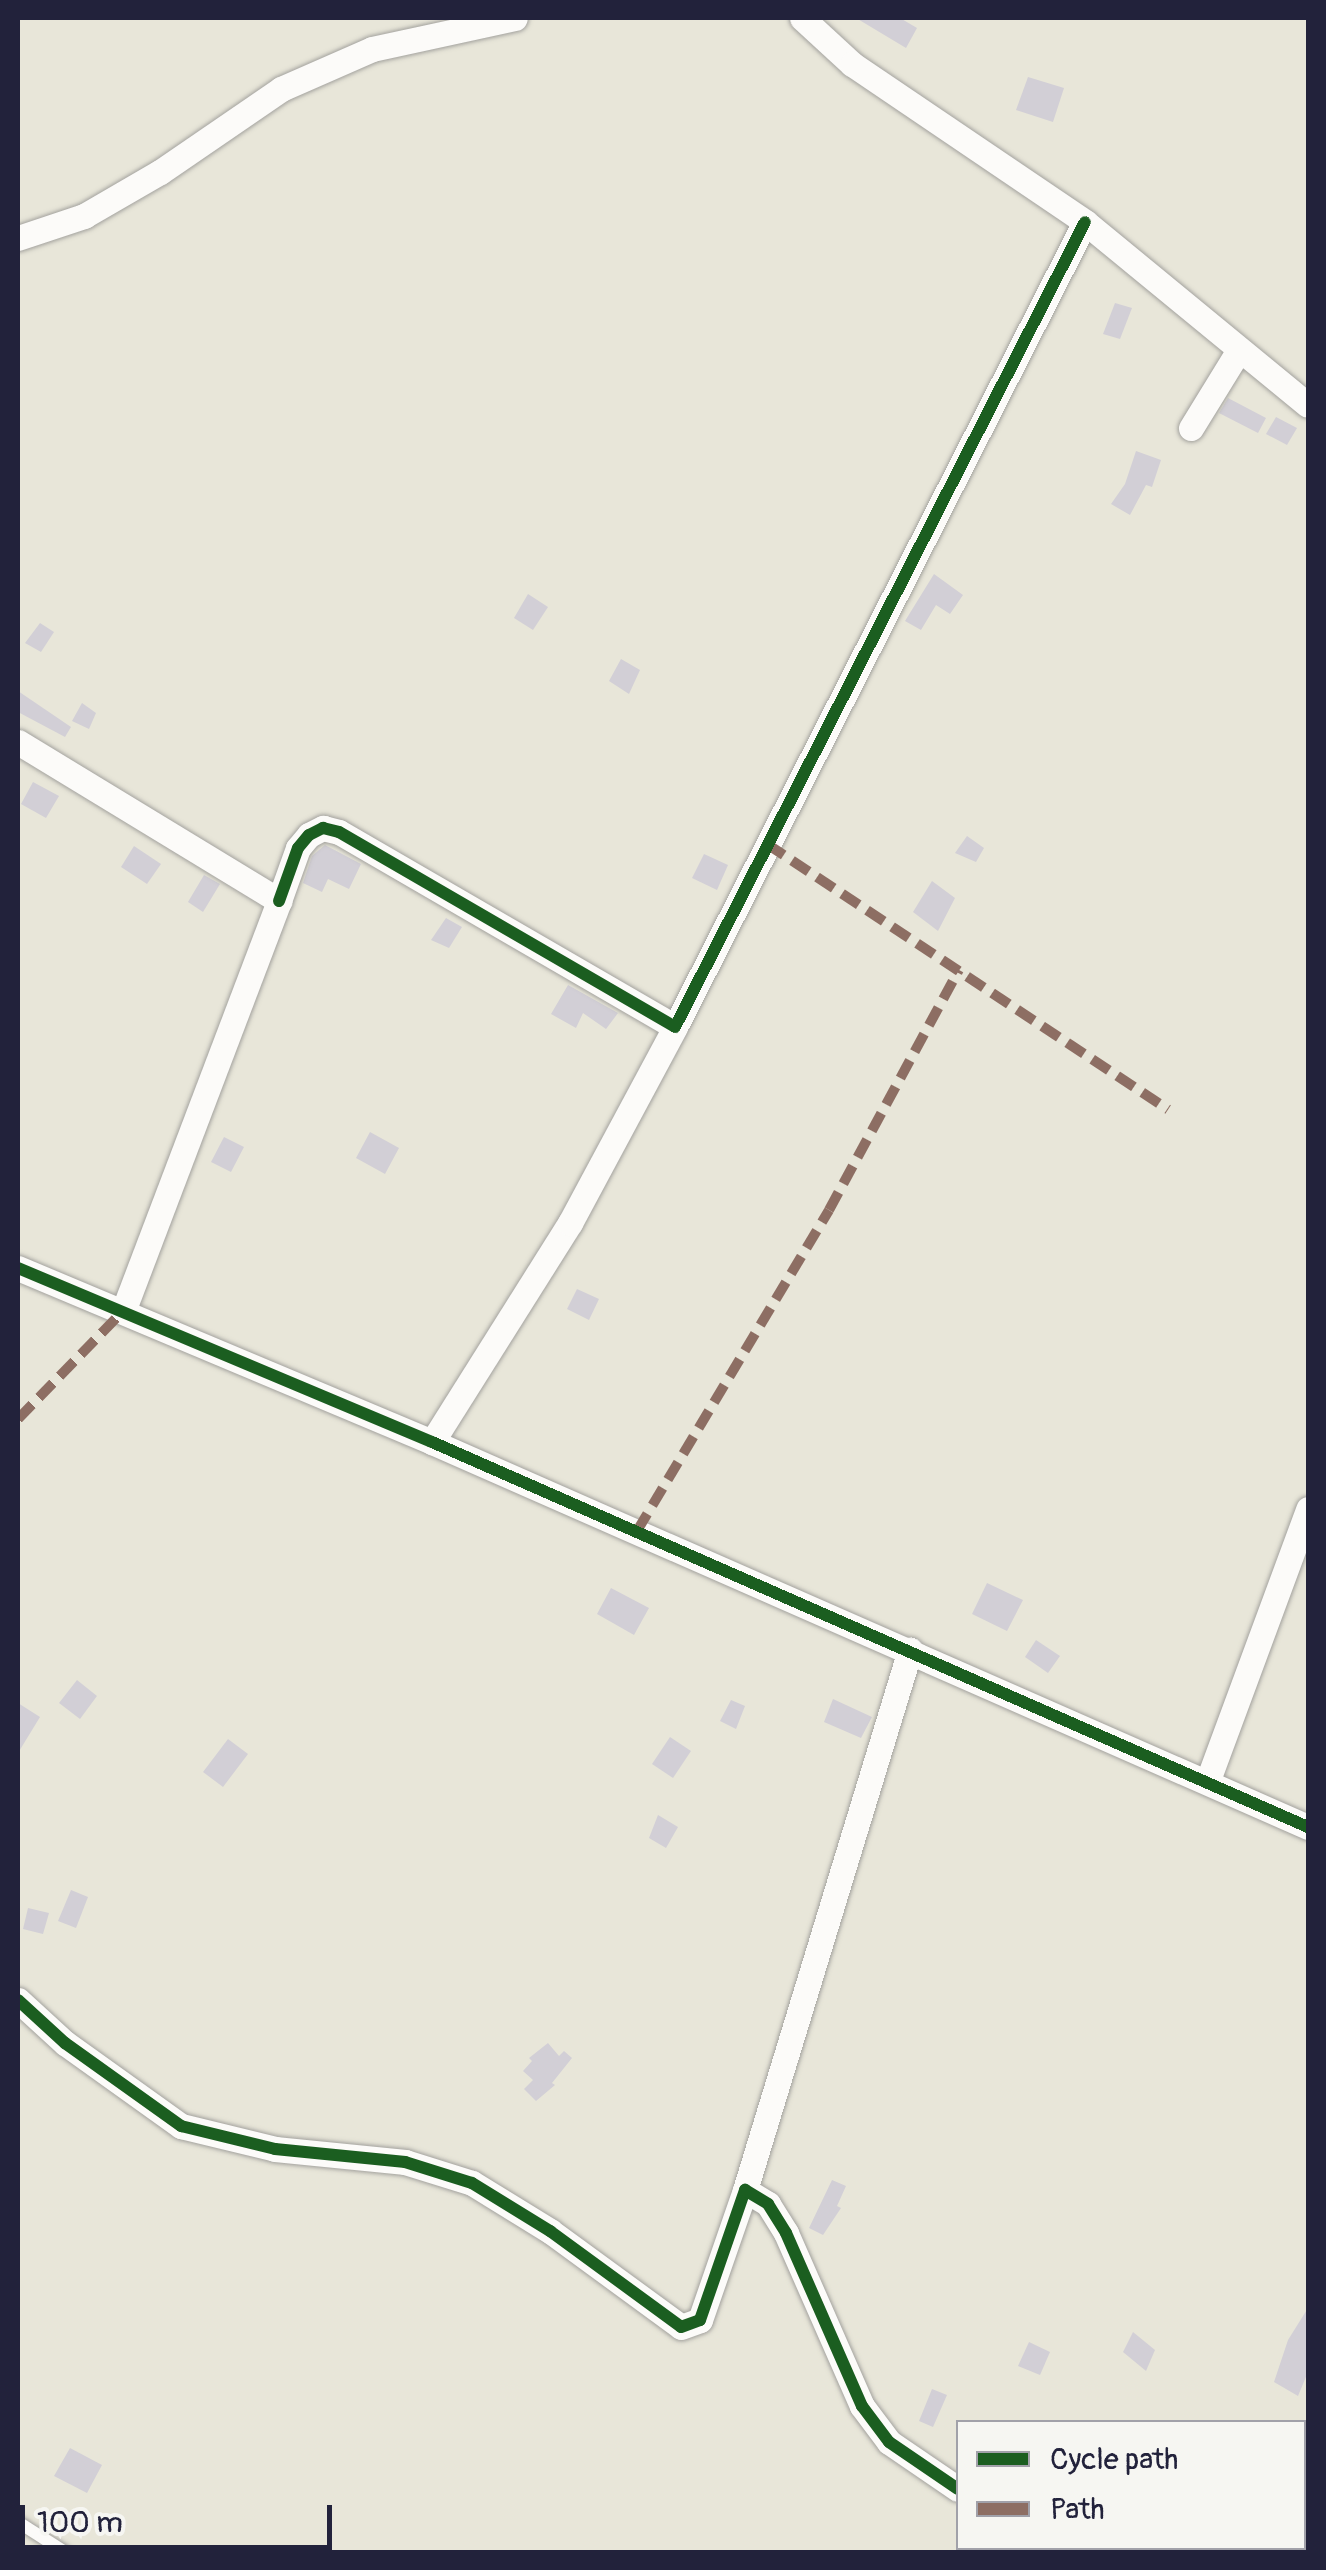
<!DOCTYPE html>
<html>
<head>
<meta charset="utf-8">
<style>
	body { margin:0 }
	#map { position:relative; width:1326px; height:2570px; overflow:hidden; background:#e8e6d9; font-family:Pangolin,sans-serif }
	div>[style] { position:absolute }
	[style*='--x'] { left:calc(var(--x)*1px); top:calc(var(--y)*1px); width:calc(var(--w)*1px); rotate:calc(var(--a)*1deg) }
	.building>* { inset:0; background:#d2cfd6 }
	.roads { filter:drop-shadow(0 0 2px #a3a29e) drop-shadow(0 0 2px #a3a29e) }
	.lane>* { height:12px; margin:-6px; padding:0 6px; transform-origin:6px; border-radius:6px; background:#fcfbf9 }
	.street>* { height:25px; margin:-12.5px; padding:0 12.5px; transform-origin:12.5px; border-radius:12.5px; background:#fcfbf9 }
	.quiet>* { height:10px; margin-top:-5px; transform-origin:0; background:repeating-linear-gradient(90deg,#8d6e63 0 20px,transparent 0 30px) }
	.cycleway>* { height:12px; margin:-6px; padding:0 6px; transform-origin:6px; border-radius:6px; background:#1b5e20 }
	span { translate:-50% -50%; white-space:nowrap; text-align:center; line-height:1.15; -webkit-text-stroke:8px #f6f6f2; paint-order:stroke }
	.frame { position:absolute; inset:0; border:20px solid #22223b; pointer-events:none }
	.legend { position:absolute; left:956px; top:2420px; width:350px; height:130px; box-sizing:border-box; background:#f6f6f2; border:2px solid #a1a1a9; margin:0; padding:12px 18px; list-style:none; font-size:30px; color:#22223b }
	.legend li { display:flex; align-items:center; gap:20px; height:50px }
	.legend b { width:50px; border:2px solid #a1a1a9 }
	.scale { position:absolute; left:20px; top:2505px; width:312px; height:45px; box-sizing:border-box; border:5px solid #22223b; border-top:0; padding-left:12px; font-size:30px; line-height:35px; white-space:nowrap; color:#22223b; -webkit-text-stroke:8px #f6f6f2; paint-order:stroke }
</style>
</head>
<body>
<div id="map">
	<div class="building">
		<div style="clip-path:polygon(856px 18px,900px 18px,917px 28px,906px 48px)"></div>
		<div style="clip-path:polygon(1028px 77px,1064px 88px,1053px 122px,1016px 110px)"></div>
		<div style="clip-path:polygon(1115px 303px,1132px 308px,1120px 339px,1103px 334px)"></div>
		<div style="clip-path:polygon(1228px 398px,1266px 418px,1258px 433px,1219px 413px)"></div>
		<div style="clip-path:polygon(1276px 417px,1297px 428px,1287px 445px,1266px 434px)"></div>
		<div style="clip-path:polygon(1136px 451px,1161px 460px,1152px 487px,1146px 485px,1130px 515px,1111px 504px,1125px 484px)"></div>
		<div style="clip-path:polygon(934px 574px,963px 595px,950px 614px,936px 605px,921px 630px,905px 621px)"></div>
		<div style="clip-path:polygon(528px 594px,548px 607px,533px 630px,514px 618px)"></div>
		<div style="clip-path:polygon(40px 623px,54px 632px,41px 652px,25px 643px)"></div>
		<div style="clip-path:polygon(621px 659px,640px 670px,629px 694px,609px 681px)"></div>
		<div style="clip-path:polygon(18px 691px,71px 727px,65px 737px,18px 712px)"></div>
		<div style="clip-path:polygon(82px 703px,96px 713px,89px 729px,72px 721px)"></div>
		<div style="clip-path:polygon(33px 782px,59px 796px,46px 818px,21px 804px)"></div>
		<div style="clip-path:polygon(967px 836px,984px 848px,976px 862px,955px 853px)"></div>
		<div style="clip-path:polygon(325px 845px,361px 864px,349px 889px,328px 879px,322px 892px,303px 883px,312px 856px)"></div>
		<div style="clip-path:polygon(134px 846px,161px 864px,147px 884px,121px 867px)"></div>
		<div style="clip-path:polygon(704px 854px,728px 865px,717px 890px,692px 878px)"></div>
		<div style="clip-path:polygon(204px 875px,220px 884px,203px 912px,188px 902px)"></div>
		<div style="clip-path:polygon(932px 881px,955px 898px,938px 931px,913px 912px)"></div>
		<div style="clip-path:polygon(446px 918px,462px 927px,449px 948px,431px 940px)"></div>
		<div style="clip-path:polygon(568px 985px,618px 1013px,606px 1029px,583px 1013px,576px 1028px,551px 1014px)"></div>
		<div style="clip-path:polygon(370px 1132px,399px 1148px,385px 1174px,356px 1158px)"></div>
		<div style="clip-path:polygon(224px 1137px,244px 1147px,231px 1172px,211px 1162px)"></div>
		<div style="clip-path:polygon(577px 1289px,599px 1299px,589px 1320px,567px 1309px)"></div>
		<div style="clip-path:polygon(987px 1583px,1023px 1600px,1007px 1631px,972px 1614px)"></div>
		<div style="clip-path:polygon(611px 1588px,649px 1608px,634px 1635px,597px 1614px)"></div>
		<div style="clip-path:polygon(1036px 1640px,1060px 1656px,1048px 1673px,1025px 1657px)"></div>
		<div style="clip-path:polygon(77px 1680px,97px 1696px,80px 1719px,59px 1703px)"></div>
		<div style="clip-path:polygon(833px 1699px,872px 1717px,861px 1738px,824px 1722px)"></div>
		<div style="clip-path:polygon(731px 1700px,745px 1706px,736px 1729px,720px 1721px)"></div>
		<div style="clip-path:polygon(18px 1703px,40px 1717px,18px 1753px)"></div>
		<div style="clip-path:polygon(670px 1737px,691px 1751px,673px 1778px,652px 1764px)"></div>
		<div style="clip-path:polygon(228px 1739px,248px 1754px,223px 1787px,203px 1772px)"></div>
		<div style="clip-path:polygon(658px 1815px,678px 1827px,666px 1848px,649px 1838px)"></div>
		<div style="clip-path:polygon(71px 1890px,88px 1897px,76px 1928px,58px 1921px)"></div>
		<div style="clip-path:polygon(28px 1908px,49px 1913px,43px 1934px,23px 1929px)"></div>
		<div style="clip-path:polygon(548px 2043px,559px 2056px,564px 2051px,572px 2058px,552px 2083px,555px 2085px,536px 2101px,524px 2089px,533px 2080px,523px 2071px,532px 2061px,529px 2058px)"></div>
		<div style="clip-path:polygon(832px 2180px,846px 2186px,837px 2206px,841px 2208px,823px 2235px,809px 2228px)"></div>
		<div style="clip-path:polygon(1308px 2308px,1308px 2372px,1298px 2396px,1274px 2382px,1288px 2340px)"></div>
		<div style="clip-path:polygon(1133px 2332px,1155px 2350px,1146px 2371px,1123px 2352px)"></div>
		<div style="clip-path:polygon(1029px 2342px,1050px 2352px,1040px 2375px,1018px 2366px)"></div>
		<div style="clip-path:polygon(932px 2389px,947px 2395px,933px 2427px,919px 2421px)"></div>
		<div style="clip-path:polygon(70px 2448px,102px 2465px,87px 2493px,54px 2476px)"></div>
	</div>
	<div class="roads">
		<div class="lane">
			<div style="--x:18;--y:2522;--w:56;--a:32.6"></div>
		</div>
		<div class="street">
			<div style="--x:802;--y:18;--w:68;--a:42.6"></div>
			<div style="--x:852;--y:64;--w:282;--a:34.1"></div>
			<div style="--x:1085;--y:222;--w:288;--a:39.4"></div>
			<div style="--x:18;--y:238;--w:70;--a:-18.4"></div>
			<div style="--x:84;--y:216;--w:88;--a:-30.1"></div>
			<div style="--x:160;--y:172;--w:147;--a:-34.4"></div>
			<div style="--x:281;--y:89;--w:99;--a:-23.7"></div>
			<div style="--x:372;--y:49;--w:146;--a:-12.2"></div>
			<div style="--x:1191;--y:428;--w:92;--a:-58.4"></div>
			<div style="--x:18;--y:742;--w:306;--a:31.3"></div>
			<div style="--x:279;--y:901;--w:439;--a:110.8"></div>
			<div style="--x:279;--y:901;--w:56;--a:-70.3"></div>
			<div style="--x:298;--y:848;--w:17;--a:-50"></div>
			<div style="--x:309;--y:835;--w:16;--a:-27"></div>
			<div style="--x:323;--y:828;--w:16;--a:14"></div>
			<div style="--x:339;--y:832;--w:388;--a:30.1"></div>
			<div style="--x:675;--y:1027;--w:903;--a:-63.01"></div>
			<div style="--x:18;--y:1268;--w:449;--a:22.8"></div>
			<div style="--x:432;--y:1442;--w:957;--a:23.73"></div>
			<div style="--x:432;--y:1442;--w:259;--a:-57.8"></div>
			<div style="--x:570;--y:1223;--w:222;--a:-61.8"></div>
			<div style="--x:1208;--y:1780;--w:289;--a:-69.7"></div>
			<div style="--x:18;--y:2000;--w:64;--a:42.5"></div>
			<div style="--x:65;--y:2043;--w:143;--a:35.6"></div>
			<div style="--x:181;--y:2126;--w:97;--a:13.7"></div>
			<div style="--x:275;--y:2149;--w:131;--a:5.7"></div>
			<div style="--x:405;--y:2162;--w:70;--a:17.4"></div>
			<div style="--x:472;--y:2183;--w:92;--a:31.6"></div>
			<div style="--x:550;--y:2231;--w:162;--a:36.2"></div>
			<div style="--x:681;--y:2327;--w:20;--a:-20"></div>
			<div style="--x:700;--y:2320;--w:138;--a:-70.9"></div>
			<div style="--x:745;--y:2190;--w:27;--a:31"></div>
			<div style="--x:768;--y:2204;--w:34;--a:58"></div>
			<div style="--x:786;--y:2233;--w:189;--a:66.3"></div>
			<div style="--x:862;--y:2406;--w:45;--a:53.1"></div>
			<div style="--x:889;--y:2442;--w:83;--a:34.3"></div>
			<div style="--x:745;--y:2190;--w:565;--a:-73.01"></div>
			<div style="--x:1066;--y:2548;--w:12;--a:20"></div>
		</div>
	</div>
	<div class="quiet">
		<div style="--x:767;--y:844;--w:481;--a:33.5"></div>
		<div style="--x:18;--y:1419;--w:151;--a:-45.8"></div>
		<div style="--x:637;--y:1531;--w:374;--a:-59.1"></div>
		<div style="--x:829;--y:1210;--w:273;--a:-61.6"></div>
	</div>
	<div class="cycleway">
		<div style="--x:279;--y:901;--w:56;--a:-70.3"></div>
		<div style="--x:298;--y:848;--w:17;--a:-50"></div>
		<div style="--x:309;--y:835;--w:16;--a:-27"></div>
		<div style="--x:323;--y:828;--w:16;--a:14"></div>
		<div style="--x:339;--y:832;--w:388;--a:30.1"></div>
		<div style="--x:675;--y:1027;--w:903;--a:-63.01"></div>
		<div style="--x:18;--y:1268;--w:449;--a:22.8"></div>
		<div style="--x:432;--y:1442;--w:957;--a:23.73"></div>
		<div style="--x:18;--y:2000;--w:64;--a:42.5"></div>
		<div style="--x:65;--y:2043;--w:143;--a:35.6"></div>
		<div style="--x:181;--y:2126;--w:97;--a:13.7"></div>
		<div style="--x:275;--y:2149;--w:131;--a:5.7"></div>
		<div style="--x:405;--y:2162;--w:70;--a:17.4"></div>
		<div style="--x:472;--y:2183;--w:92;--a:31.6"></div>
		<div style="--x:550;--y:2231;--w:162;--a:36.2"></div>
		<div style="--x:681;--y:2327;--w:20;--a:-20"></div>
		<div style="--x:700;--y:2320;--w:138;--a:-70.9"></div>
		<div style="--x:745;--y:2190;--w:27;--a:31"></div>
		<div style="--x:768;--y:2204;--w:34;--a:58"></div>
		<div style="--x:786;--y:2233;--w:189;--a:66.3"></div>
		<div style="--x:862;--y:2406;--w:45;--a:53.1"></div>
		<div style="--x:889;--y:2442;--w:83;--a:34.3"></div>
	</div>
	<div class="frame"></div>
	<ul class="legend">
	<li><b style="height:12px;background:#1b5e20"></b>Cycle path</li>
	<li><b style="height:12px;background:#8d6e63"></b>Path</li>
	</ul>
	<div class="scale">100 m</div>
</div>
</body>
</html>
